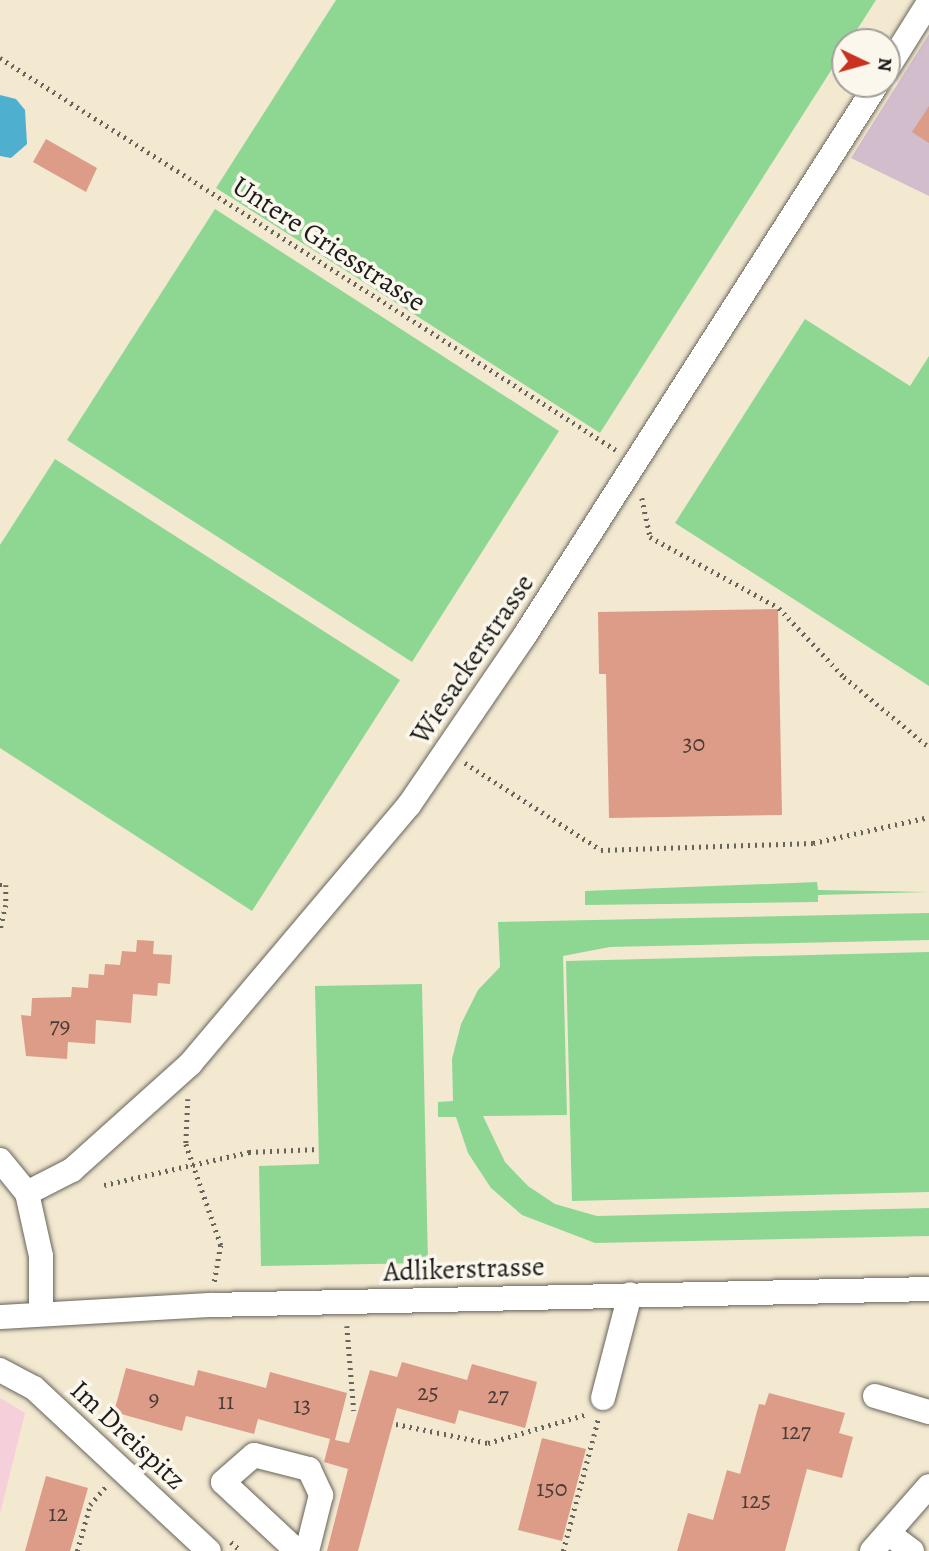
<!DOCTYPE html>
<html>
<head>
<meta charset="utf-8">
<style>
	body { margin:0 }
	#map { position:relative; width:929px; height:1551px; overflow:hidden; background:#f3e9d1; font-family:Alegreya,serif }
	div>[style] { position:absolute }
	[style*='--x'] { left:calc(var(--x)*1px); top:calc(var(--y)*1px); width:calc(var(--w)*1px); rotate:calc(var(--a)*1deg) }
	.built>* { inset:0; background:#f5cfda }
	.industrial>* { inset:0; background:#d1bdcb }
	.green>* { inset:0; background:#8ed793 }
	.water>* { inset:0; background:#4fafce }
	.building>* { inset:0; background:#dc9c87 }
	.path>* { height:4.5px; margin-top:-2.25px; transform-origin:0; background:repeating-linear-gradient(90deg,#67645b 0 2px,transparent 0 7px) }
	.roads { filter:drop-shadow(0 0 2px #67645b) drop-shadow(0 0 2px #67645b) }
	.minor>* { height:24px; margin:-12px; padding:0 12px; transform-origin:12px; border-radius:12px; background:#fff }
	span { translate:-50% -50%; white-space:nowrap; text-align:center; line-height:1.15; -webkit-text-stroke:7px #fbf7ec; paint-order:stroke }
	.number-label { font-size:24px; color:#4c3c37 }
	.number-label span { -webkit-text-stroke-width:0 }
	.street-label { font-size:28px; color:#1c1c1c }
	.north { position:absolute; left:831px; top:28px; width:70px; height:70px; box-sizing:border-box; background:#fbf7ec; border:2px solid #a29f99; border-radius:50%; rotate:95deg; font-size:19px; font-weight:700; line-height:28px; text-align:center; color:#1c1c1c }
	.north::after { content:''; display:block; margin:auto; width:24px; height:32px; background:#c8321e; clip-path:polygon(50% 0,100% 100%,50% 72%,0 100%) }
</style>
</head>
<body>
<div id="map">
	<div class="built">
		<div style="clip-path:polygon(0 1398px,25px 1413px,0 1514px)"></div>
	</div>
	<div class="industrial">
		<div style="clip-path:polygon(929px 34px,929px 196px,851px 158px)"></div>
	</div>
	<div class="green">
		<div style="clip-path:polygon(336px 0,876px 0,600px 433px,216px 188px)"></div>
		<div style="clip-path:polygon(215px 209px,559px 431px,412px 662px,67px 440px)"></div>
		<div style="clip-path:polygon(805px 319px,910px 386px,929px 356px,929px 686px,675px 523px)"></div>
		<div style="clip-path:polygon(55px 459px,400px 680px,252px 911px,0 748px,0 545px)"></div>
		<div style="clip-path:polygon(817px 882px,818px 890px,929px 892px,818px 895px,818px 902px,585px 905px,585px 891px)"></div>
		<div style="clip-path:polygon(929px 913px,929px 940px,610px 947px,563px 956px,567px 1115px,483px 1116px,505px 1162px,528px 1186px,555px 1204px,597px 1216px,929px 1208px,929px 1236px,595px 1243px,522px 1215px,491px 1188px,468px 1153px,456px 1117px,438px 1117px,438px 1102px,453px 1101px,452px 1059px,461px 1024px,478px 990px,500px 967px,498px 922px)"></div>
		<div style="clip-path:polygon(929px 952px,929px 1192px,572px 1201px,566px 961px)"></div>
		<div style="clip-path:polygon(422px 984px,428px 1263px,261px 1266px,259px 1166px,319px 1164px,315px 986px)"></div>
	</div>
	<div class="water">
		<div style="clip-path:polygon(0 95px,16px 99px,25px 110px,27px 144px,11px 158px,0 156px)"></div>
	</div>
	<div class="building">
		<div style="clip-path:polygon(929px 106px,929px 143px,912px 132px)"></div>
		<div style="clip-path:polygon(46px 139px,97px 168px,86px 192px,33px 162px)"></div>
		<div style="clip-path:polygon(778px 609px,782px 815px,609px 818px,606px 674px,599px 674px,598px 612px)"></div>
		<div style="clip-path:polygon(137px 940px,154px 941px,153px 954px,172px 955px,170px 984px,158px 983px,157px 996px,133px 994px,131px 1023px,96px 1020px,95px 1044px,68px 1042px,67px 1059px,26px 1056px,21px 1015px,31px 1016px,32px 998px,71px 997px,72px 987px,88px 988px,89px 974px,104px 975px,105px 964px,120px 965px,122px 951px,136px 952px)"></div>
		<div style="clip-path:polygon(402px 1362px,467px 1380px,472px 1364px,537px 1382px,525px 1428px,459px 1410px,455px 1424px,397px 1408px,358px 1551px,327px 1551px,348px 1469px,324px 1462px,330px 1439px,258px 1419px,254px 1434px,186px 1416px,182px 1431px,114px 1412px,126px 1368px,194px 1386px,198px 1370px,266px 1388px,270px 1372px,347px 1393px,335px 1440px,349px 1443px,370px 1370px,397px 1377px)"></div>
		<div style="clip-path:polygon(769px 1393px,845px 1413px,839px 1433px,853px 1437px,842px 1478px,807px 1469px,785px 1551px,677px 1551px,688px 1513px,713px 1520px,727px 1470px,740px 1474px,759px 1404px,765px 1405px)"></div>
		<div style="clip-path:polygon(542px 1438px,586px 1449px,562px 1541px,518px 1530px)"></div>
		<div style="clip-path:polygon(46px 1476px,88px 1488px,70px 1551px,25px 1551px)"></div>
	</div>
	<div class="path">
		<div style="--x:0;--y:58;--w:730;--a:32.47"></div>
		<div style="--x:642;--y:498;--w:40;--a:78"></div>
		<div style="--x:650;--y:537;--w:147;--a:28.8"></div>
		<div style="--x:779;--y:608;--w:95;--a:46.7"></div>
		<div style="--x:844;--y:677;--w:110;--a:39.5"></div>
		<div style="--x:465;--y:763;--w:161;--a:32.6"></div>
		<div style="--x:601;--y:850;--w:212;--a:-1.9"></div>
		<div style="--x:813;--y:843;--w:119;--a:-12.6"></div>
		<div style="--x:0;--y:885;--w:6;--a:0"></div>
		<div style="--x:6;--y:885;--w:20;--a:90"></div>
		<div style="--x:6;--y:905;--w:28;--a:103"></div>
		<div style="--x:188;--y:1099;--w:45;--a:92.5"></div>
		<div style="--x:186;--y:1144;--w:107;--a:70.9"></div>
		<div style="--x:221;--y:1245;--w:40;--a:100"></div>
		<div style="--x:104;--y:1185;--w:149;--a:-12.8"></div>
		<div style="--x:249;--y:1152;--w:70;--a:-2.5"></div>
		<div style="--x:347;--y:1326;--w:85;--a:85.3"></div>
		<div style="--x:396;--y:1424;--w:94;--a:11.7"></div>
		<div style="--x:488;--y:1443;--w:103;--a:-16.3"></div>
		<div style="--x:231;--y:1542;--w:13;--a:42"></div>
		<div style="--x:77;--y:1551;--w:48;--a:-74.2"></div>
		<div style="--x:90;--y:1505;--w:26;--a:-50"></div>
		<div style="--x:563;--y:1551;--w:137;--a:-75.1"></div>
	</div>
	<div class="roads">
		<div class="minor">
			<div style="--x:887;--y:69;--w:79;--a:-57.9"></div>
			<div style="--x:0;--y:1160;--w:43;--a:50.7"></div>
			<div style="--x:27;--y:1193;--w:65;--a:77.5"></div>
			<div style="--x:41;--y:1256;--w:58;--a:90"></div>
			<div style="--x:27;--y:1193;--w:51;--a:-27.1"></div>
			<div style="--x:72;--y:1170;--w:159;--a:-41.9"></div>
			<div style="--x:190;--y:1064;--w:339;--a:-49.8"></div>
			<div style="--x:409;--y:805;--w:206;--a:-55.7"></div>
			<div style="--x:525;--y:635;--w:654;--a:-57.43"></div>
			<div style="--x:0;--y:1317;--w:210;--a:-3.3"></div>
			<div style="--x:210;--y:1305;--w:719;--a:-1.27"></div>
			<div style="--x:0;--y:1370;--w:38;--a:28"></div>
			<div style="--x:34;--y:1388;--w:239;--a:43"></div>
			<div style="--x:875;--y:1396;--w:56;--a:16.5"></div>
			<div style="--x:603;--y:1398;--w:107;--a:-75.4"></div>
			<div style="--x:888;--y:1533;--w:30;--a:37"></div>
			<div style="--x:297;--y:1551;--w:101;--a:-137"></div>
			<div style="--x:223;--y:1482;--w:41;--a:-41.1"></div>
			<div style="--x:254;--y:1455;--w:57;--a:14.3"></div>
			<div style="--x:309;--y:1469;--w:29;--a:65"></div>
			<div style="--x:321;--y:1495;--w:58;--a:104"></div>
			<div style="--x:872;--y:1551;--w:86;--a:-48.8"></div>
		</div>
	</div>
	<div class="number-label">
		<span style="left:694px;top:744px">30</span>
		<span style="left:60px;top:1026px">79</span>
		<span style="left:428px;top:1393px">25</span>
		<span style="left:498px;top:1396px">27</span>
		<span style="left:154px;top:1399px">9</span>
		<span style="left:226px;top:1402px">11</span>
		<span style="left:302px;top:1406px">13</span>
		<span style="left:796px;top:1432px">127</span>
		<span style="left:552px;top:1489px">150</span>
		<span style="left:756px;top:1501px">125</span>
		<span style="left:58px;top:1514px">12</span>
	</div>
	<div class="street-label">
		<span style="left:329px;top:244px;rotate:33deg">Untere Griesstrasse</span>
		<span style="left:472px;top:659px;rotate:-56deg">Wiesackerstrasse</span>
		<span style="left:464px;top:1269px;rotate:-2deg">Adlikerstrasse</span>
		<span style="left:128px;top:1435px;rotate:43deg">Im Dreispitz</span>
	</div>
	<div class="north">N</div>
</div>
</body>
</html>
